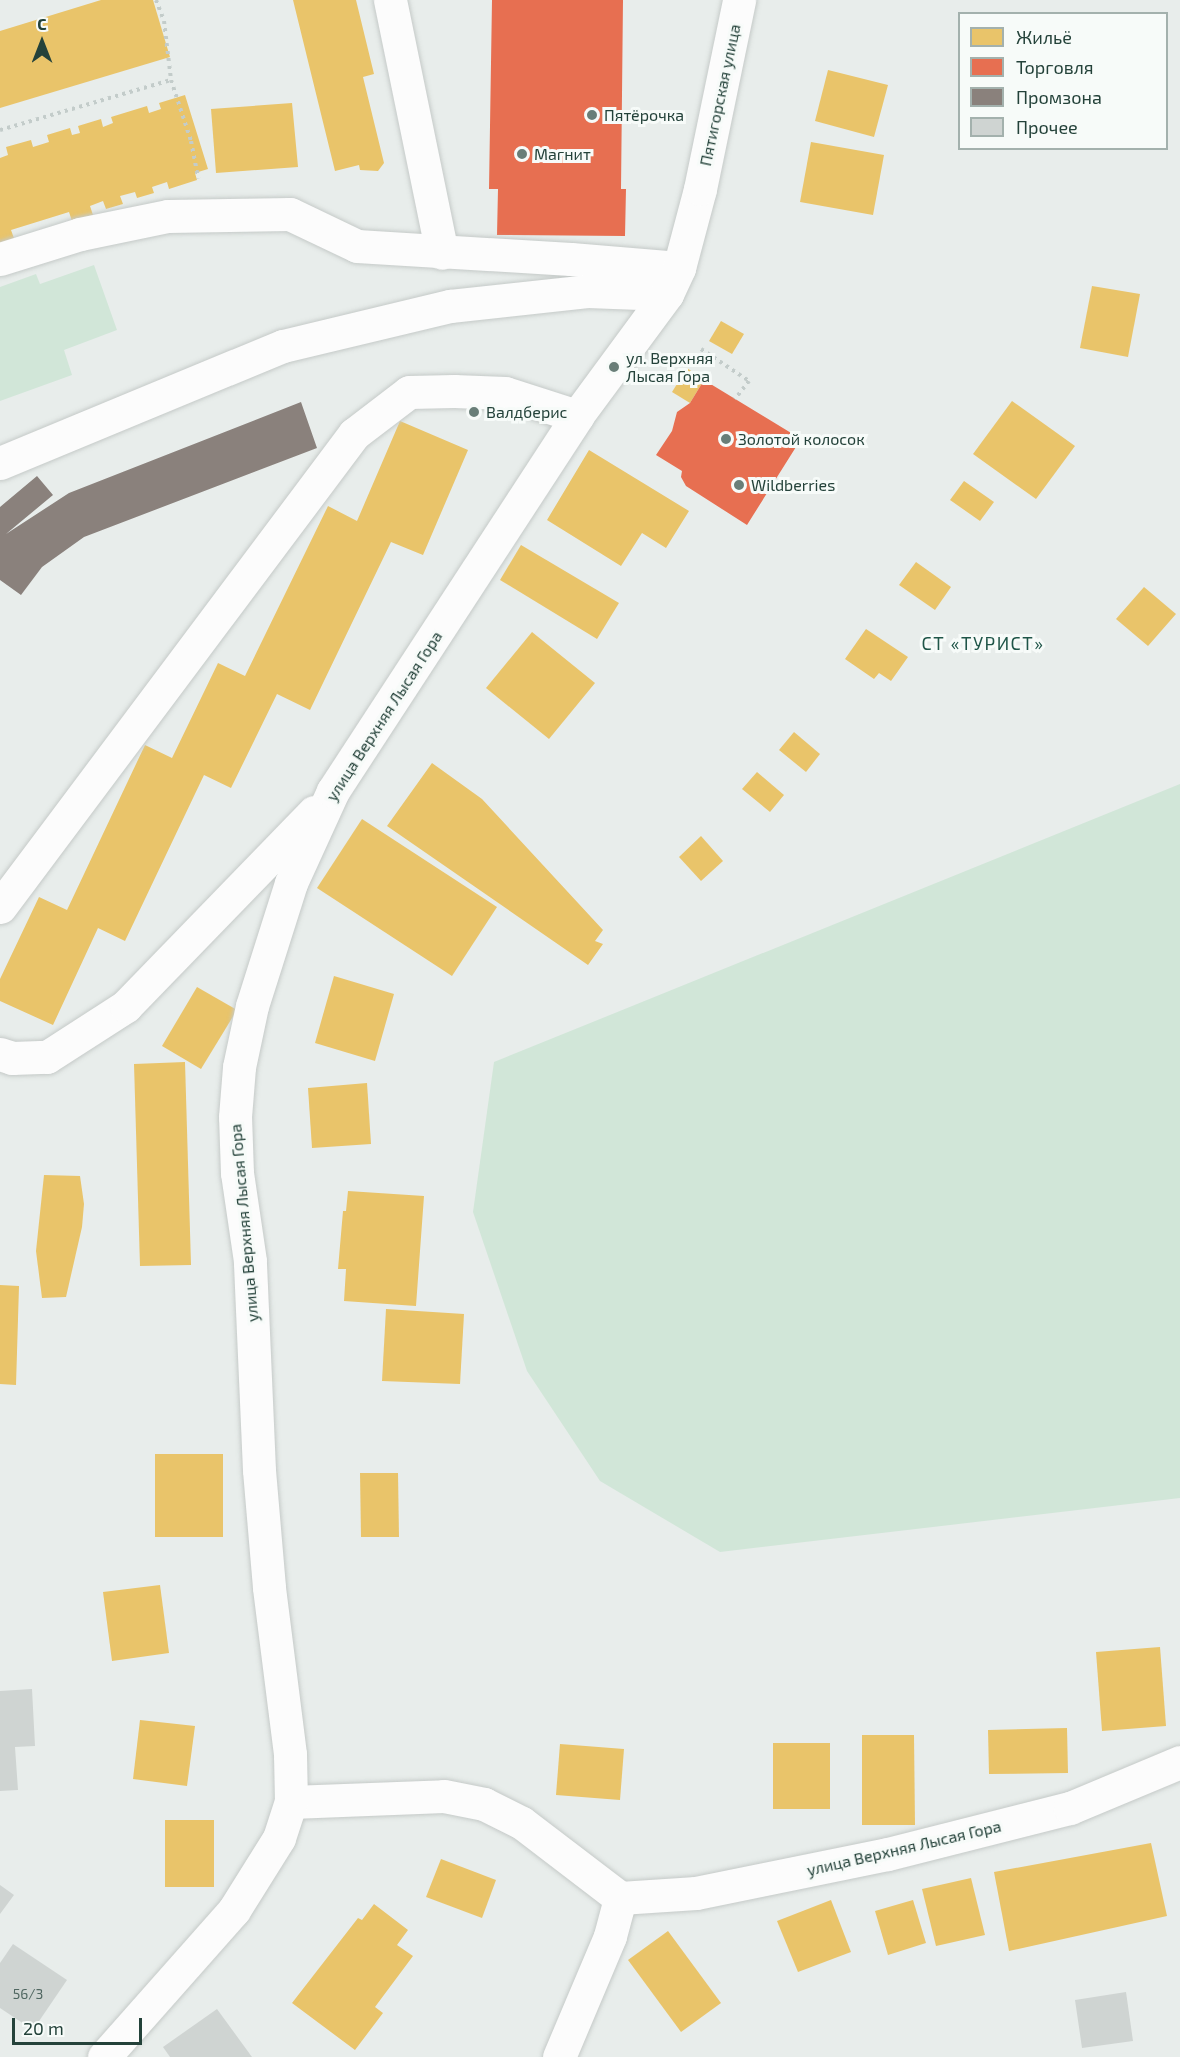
<!DOCTYPE html>
<html>
<head>
<meta charset="utf-8">
<style>
	body { margin:0 }
	#map { position:relative; width:1180px; height:2057px; overflow:hidden; background:#e8edeb; font-family:"Exo 2",sans-serif }
	div>[style] { position:absolute }
	[style*='--x'] { left:calc(var(--x)*1px); top:calc(var(--y)*1px); width:calc(var(--w)*1px); rotate:calc(var(--a)*1deg) }
	.green>* { inset:0; background:#d1e6d8 }
	.homes>* { inset:0; background:#e9c46a }
	.shops>* { inset:0; background:#e76f51 }
	.industry>* { inset:0; background:#8a817c }
	.building>* { inset:0; background:#cfd4d2 }
	.path>* { height:4px; margin-top:-2px; transform-origin:0; background:repeating-linear-gradient(90deg,#c3ccca 0 3px,transparent 0 7.5px) }
	.roads { filter:drop-shadow(0 0 2px #c5cac8) drop-shadow(0 0 2px #c5cac8) }
	.minor>* { height:33px; margin:-16.5px; padding:0 16.5px; transform-origin:16.5px; border-radius:16.5px; background:#fcfcfc }
	.dots>* { width:16px; height:16px; translate:-50% -50%; box-sizing:border-box; border:3px solid #f7fbf9; border-radius:50% }
	span { translate:-50% -50%; white-space:nowrap; text-align:center; line-height:1.15; -webkit-text-stroke:6px #f7fbf9; paint-order:stroke }
	.number-label { font-size:14px; color:#506761 }
	.number-label span { -webkit-text-stroke-width:0 }
	.street-label { font-size:16px; color:#24423a }
	.poi-label { font-size:16px; color:#24423a }
	.left { translate:0 -50%; text-align:left }
	.neighbourhood-label { font-size:18px; color:#1f5548; letter-spacing:1.5px }
	.legend { position:absolute; left:958px; top:12px; width:210px; height:138px; box-sizing:border-box; background:#f7fbf9; border:2px solid #a3b1ad; margin:0; padding:8px 10px; list-style:none; font-size:18px; color:#24423a }
	.legend li { display:flex; align-items:center; gap:12px; height:30px }
	.legend b { width:30px; border:2px solid #a3b1ad }
	.north { position:absolute; left:12px; top:12px; width:60px; height:60px; -webkit-text-stroke:4px #f7fbf9; paint-order:stroke; rotate:0deg; font-size:16px; font-weight:700; line-height:24px; text-align:center; color:#24423a }
	.north::after { content:''; display:block; margin:auto; width:21px; height:27px; background:#24423a; clip-path:polygon(50% 0,100% 100%,50% 72%,0 100%) }
	.scale { position:absolute; left:12px; top:2018px; width:130px; height:27px; box-sizing:border-box; border:3px solid #24423a; border-top:0; padding-left:8px; font-size:18px; line-height:21px; white-space:nowrap; color:#24423a; -webkit-text-stroke:4px #f7fbf9; paint-order:stroke }
</style>
</head>
<body>
<div id="map">
	<div class="green">
		<div style="clip-path:polygon(94px 265px,117px 330px,64px 350px,72px 375px,0 401px,0 287px,36px 274px,40px 284px)"></div>
		<div style="clip-path:polygon(1180px 784px,1180px 1498px,720px 1552px,600px 1481px,527px 1371px,473px 1212px,494px 1062px)"></div>
	</div>
	<div class="homes">
		<div style="clip-path:polygon(101px 0,153px 0,170px 57px,0 108px,0 31px)"></div>
		<div style="clip-path:polygon(293px 0,356px 0,374px 74px,363px 77px,384px 163px,378px 171px,360px 170px,359px 165px,335px 171px)"></div>
		<div style="clip-path:polygon(828px 70px,888px 85px,874px 137px,815px 121px)"></div>
		<div style="clip-path:polygon(185px 95px,208px 169px,195px 173px,197px 180px,169px 189px,167px 182px,152px 187px,154px 193px,137px 198px,135px 192px,120px 196px,123px 204px,106px 209px,103px 201px,90px 206px,93px 215px,72px 221px,69px 212px,11px 230px,15px 241px,0 246px,0 158px,8px 155px,6px 147px,31px 140px,33px 147px,49px 142px,47px 135px,70px 128px,72px 135px,80px 133px,78px 126px,101px 119px,103px 127px,113px 123px,111px 117px,147px 106px,149px 113px,161px 109px,159px 103px)"></div>
		<div style="clip-path:polygon(292px 103px,298px 167px,216px 173px,211px 109px)"></div>
		<div style="clip-path:polygon(811px 142px,884px 155px,873px 215px,800px 202px)"></div>
		<div style="clip-path:polygon(1092px 286px,1140px 294px,1128px 357px,1080px 348px)"></div>
		<div style="clip-path:polygon(721px 321px,744px 334px,732px 354px,709px 341px)"></div>
		<div style="clip-path:polygon(687px 368px,704px 380px,690px 403px,672px 392px)"></div>
		<div style="clip-path:polygon(1012px 401px,1075px 446px,1036px 499px,973px 454px)"></div>
		<div style="clip-path:polygon(400px 421px,468px 450px,423px 555px,391px 542px,310px 710px,277px 694px,231px 788px,204px 775px,125px 941px,98px 928px,53px 1025px,0 1001px,0 979px,39px 897px,67px 910px,145px 745px,172px 758px,218px 663px,245px 676px,328px 506px,357px 521px)"></div>
		<div style="clip-path:polygon(589px 450px,689px 511px,666px 548px,642px 533px,621px 566px,547px 520px)"></div>
		<div style="clip-path:polygon(964px 481px,994px 502px,980px 521px,950px 500px)"></div>
		<div style="clip-path:polygon(521px 545px,619px 603px,597px 639px,500px 580px)"></div>
		<div style="clip-path:polygon(916px 562px,951px 587px,935px 610px,899px 585px)"></div>
		<div style="clip-path:polygon(1144px 587px,1176px 614px,1148px 646px,1116px 619px)"></div>
		<div style="clip-path:polygon(866px 629px,908px 657px,891px 681px,879px 673px,874px 679px,845px 659px)"></div>
		<div style="clip-path:polygon(532px 632px,595px 683px,549px 739px,486px 688px)"></div>
		<div style="clip-path:polygon(794px 732px,820px 754px,806px 772px,779px 750px)"></div>
		<div style="clip-path:polygon(432px 763px,482px 799px,603px 930px,595px 941px,603px 944px,588px 965px,387px 826px)"></div>
		<div style="clip-path:polygon(757px 772px,784px 795px,770px 812px,742px 789px)"></div>
		<div style="clip-path:polygon(362px 819px,497px 907px,452px 976px,317px 888px)"></div>
		<div style="clip-path:polygon(701px 836px,723px 861px,701px 881px,679px 857px)"></div>
		<div style="clip-path:polygon(334px 976px,394px 994px,375px 1061px,315px 1043px)"></div>
		<div style="clip-path:polygon(197px 987px,237px 1010px,201px 1069px,162px 1046px)"></div>
		<div style="clip-path:polygon(185px 1062px,191px 1265px,140px 1266px,134px 1064px)"></div>
		<div style="clip-path:polygon(367px 1083px,371px 1144px,312px 1148px,308px 1088px)"></div>
		<div style="clip-path:polygon(44px 1175px,80px 1176px,84px 1204px,82px 1227px,66px 1297px,42px 1298px,36px 1251px)"></div>
		<div style="clip-path:polygon(348px 1191px,424px 1196px,416px 1306px,344px 1301px,346px 1269px,338px 1269px,343px 1211px,346px 1211px)"></div>
		<div style="clip-path:polygon(0 1285px,19px 1286px,16px 1385px,0 1384px)"></div>
		<div style="clip-path:polygon(386px 1309px,464px 1314px,460px 1384px,382px 1381px)"></div>
		<div style="clip-path:polygon(155px 1454px,223px 1454px,223px 1537px,155px 1537px)"></div>
		<div style="clip-path:polygon(360px 1473px,398px 1473px,399px 1537px,361px 1537px)"></div>
		<div style="clip-path:polygon(160px 1585px,169px 1653px,112px 1661px,103px 1592px)"></div>
		<div style="clip-path:polygon(1160px 1647px,1166px 1726px,1102px 1731px,1096px 1652px)"></div>
		<div style="clip-path:polygon(140px 1720px,195px 1726px,187px 1786px,133px 1779px)"></div>
		<div style="clip-path:polygon(1067px 1728px,1068px 1773px,989px 1774px,988px 1730px)"></div>
		<div style="clip-path:polygon(862px 1735px,914px 1735px,915px 1825px,862px 1825px)"></div>
		<div style="clip-path:polygon(773px 1743px,830px 1743px,830px 1809px,773px 1809px)"></div>
		<div style="clip-path:polygon(560px 1744px,624px 1749px,620px 1800px,556px 1795px)"></div>
		<div style="clip-path:polygon(165px 1820px,214px 1820px,214px 1887px,165px 1887px)"></div>
		<div style="clip-path:polygon(1151px 1843px,1167px 1916px,1009px 1951px,994px 1872px)"></div>
		<div style="clip-path:polygon(441px 1859px,496px 1880px,482px 1918px,426px 1897px)"></div>
		<div style="clip-path:polygon(971px 1878px,985px 1935px,936px 1946px,922px 1889px)"></div>
		<div style="clip-path:polygon(831px 1900px,851px 1952px,798px 1972px,777px 1921px)"></div>
		<div style="clip-path:polygon(913px 1900px,926px 1943px,888px 1955px,875px 1911px)"></div>
		<div style="clip-path:polygon(374px 1904px,408px 1930px,397px 1945px,413px 1956px,375px 2007px,383px 2013px,355px 2050px,292px 2003px,358px 1918px,362px 1920px)"></div>
		<div style="clip-path:polygon(668px 1931px,721px 2003px,681px 2032px,628px 1960px)"></div>
	</div>
	<div class="shops">
		<div style="clip-path:polygon(492px 0,623px 0,621px 189px,626px 189px,625px 236px,497px 235px,498px 189px,489px 189px)"></div>
		<div style="clip-path:polygon(704px 380px,801px 439px,747px 525px,686px 486px,681px 477px,682px 471px,656px 455px,672px 431px,677px 412px,690px 403px)"></div>
	</div>
	<div class="industry">
		<div style="clip-path:polygon(301px 402px,317px 448px,84px 537px,42px 567px,21px 595px,0 580px,0 507px,37px 476px,53px 495px,6px 534px,69px 493px)"></div>
	</div>
	<div class="building">
		<div style="clip-path:polygon(32px 1689px,35px 1746px,15px 1747px,18px 1790px,0 1791px,0 1691px)"></div>
		<div style="clip-path:polygon(0 1885px,14px 1895px,0 1914px)"></div>
		<div style="clip-path:polygon(13px 1944px,67px 1980px,33px 2030px,0 2008px,0 1963px)"></div>
		<div style="clip-path:polygon(1126px 1992px,1133px 2041px,1082px 2048px,1075px 2000px)"></div>
		<div style="clip-path:polygon(217px 2009px,252px 2057px,170px 2057px,163px 2047px)"></div>
	</div>
	<div class="path">
		<div style="--x:156;--y:0;--w:22;--a:69"></div>
		<div style="--x:164;--y:21;--w:59;--a:83.2"></div>
		<div style="--x:171;--y:80;--w:64;--a:71.8"></div>
		<div style="--x:191;--y:141;--w:38;--a:79"></div>
		<div style="--x:0;--y:130;--w:178;--a:-16.3"></div>
		<div style="--x:701;--y:349;--w:58;--a:33.7"></div>
		<div style="--x:749;--y:381;--w:23;--a:128"></div>
	</div>
	<div class="roads">
		<div class="minor">
			<div style="--x:390;--y:0;--w:258;--a:78.4"></div>
			<div style="--x:0;--y:259;--w:84;--a:-17.4"></div>
			<div style="--x:80;--y:234;--w:90;--a:-11.6"></div>
			<div style="--x:168;--y:216;--w:122;--a:-0.9"></div>
			<div style="--x:290;--y:214;--w:74;--a:25.5"></div>
			<div style="--x:357;--y:246;--w:214;--a:3.5"></div>
			<div style="--x:571;--y:259;--w:108;--a:4.8"></div>
			<div style="--x:0;--y:463;--w:306;--a:-22.5"></div>
			<div style="--x:283;--y:346;--w:172;--a:-13.5"></div>
			<div style="--x:450;--y:306;--w:138;--a:-6.2"></div>
			<div style="--x:587;--y:291;--w:80;--a:2.1"></div>
			<div style="--x:0;--y:907;--w:591;--a:-53.19"></div>
			<div style="--x:354;--y:434;--w:69;--a:-37.4"></div>
			<div style="--x:409;--y:392;--w:45;--a:-1.3"></div>
			<div style="--x:454;--y:391;--w:51;--a:2.2"></div>
			<div style="--x:505;--y:393;--w:76;--a:17.7"></div>
			<div style="--x:0;--y:1054;--w:13;--a:18"></div>
			<div style="--x:12;--y:1058;--w:35;--a:-2"></div>
			<div style="--x:47;--y:1057;--w:94;--a:-32.8"></div>
			<div style="--x:126;--y:1006;--w:270;--a:-45.9"></div>
			<div style="--x:291;--y:1802;--w:153;--a:-2.2"></div>
			<div style="--x:444;--y:1796;--w:41;--a:11.3"></div>
			<div style="--x:484;--y:1804;--w:42;--a:26.6"></div>
			<div style="--x:522;--y:1823;--w:123;--a:37.4"></div>
			<div style="--x:620;--y:1898;--w:76;--a:-3.8"></div>
			<div style="--x:696;--y:1893;--w:196;--a:-11.5"></div>
			<div style="--x:888;--y:1854;--w:188;--a:-14.2"></div>
			<div style="--x:1070;--y:1808;--w:119;--a:-22.7"></div>
			<div style="--x:104;--y:2057;--w:196;--a:-48.5"></div>
			<div style="--x:234;--y:1910;--w:85;--a:-58"></div>
			<div style="--x:279;--y:1838;--w:38;--a:-72"></div>
			<div style="--x:291;--y:1802;--w:48;--a:-91.2"></div>
			<div style="--x:290;--y:1754;--w:168;--a:-97.2"></div>
			<div style="--x:269;--y:1587;--w:117;--a:-94.9"></div>
			<div style="--x:259;--y:1470;--w:209;--a:-92.5"></div>
			<div style="--x:250;--y:1261;--w:89;--a:-98.4"></div>
			<div style="--x:237;--y:1173;--w:56;--a:-92"></div>
			<div style="--x:235;--y:1117;--w:50;--a:-85.4"></div>
			<div style="--x:239;--y:1067;--w:62;--a:-78"></div>
			<div style="--x:252;--y:1006;--w:129;--a:-72.4"></div>
			<div style="--x:291;--y:883;--w:101;--a:-65.5"></div>
			<div style="--x:333;--y:791;--w:447;--a:-56.9"></div>
			<div style="--x:577;--y:416;--w:152;--a:-53.6"></div>
			<div style="--x:667;--y:294;--w:29;--a:-65"></div>
			<div style="--x:679;--y:268;--w:82;--a:-75.1"></div>
			<div style="--x:700;--y:189;--w:193;--a:-78.3"></div>
			<div style="--x:559;--y:2057;--w:131;--a:-67.1"></div>
			<div style="--x:610;--y:1936;--w:39;--a:-75"></div>
		</div>
	</div>
	<div class="dots">
		<div style="left:592px;top:115px;background:#697e78"></div>
		<div style="left:522px;top:154px;background:#697e78"></div>
		<div style="left:614px;top:367px;background:#697e78"></div>
		<div style="left:474px;top:412px;background:#697e78"></div>
		<div style="left:726px;top:439px;background:#697e78"></div>
		<div style="left:739px;top:485px;background:#697e78"></div>
	</div>
	<div class="number-label">
		<span style="left:28px;top:1994px">56/3</span>
	</div>
	<div class="street-label">
		<span style="left:720px;top:95px;rotate:-78deg">Пятигорская улица</span>
		<span style="left:384px;top:716px;rotate:-57deg">улица Верхняя Лысая Гора</span>
		<span style="left:244px;top:1223px;rotate:-95deg">улица Верхняя Лысая Гора</span>
		<span style="left:904px;top:1848px;rotate:-13deg">улица Верхняя Лысая Гора</span>
	</div>
	<div class="poi-label">
		<span class="left" style="left:604px;top:115px">Пятёрочка</span>
		<span class="left" style="left:534px;top:154px">Магнит</span>
		<span class="left" style="left:626px;top:367px">ул. Верхняя<br>Лысая Гора</span>
		<span class="left" style="left:486px;top:412px">Валдберис</span>
		<span class="left" style="left:738px;top:439px">Золотой колосок</span>
		<span class="left" style="left:751px;top:485px">Wildberries</span>
	</div>
	<div class="neighbourhood-label">
		<span style="left:983px;top:643px">СТ «ТУРИСТ»</span>
	</div>
	<ul class="legend">
	<li><b style="height:16px;background:#e9c46a"></b>Жильё</li>
	<li><b style="height:16px;background:#e76f51"></b>Торговля</li>
	<li><b style="height:16px;background:#8a817c"></b>Промзона</li>
	<li><b style="height:16px;background:#cfd4d2"></b>Прочее</li>
	</ul>
	<div class="north">С</div>
	<div class="scale">20 m</div>
</div>
</body>
</html>
